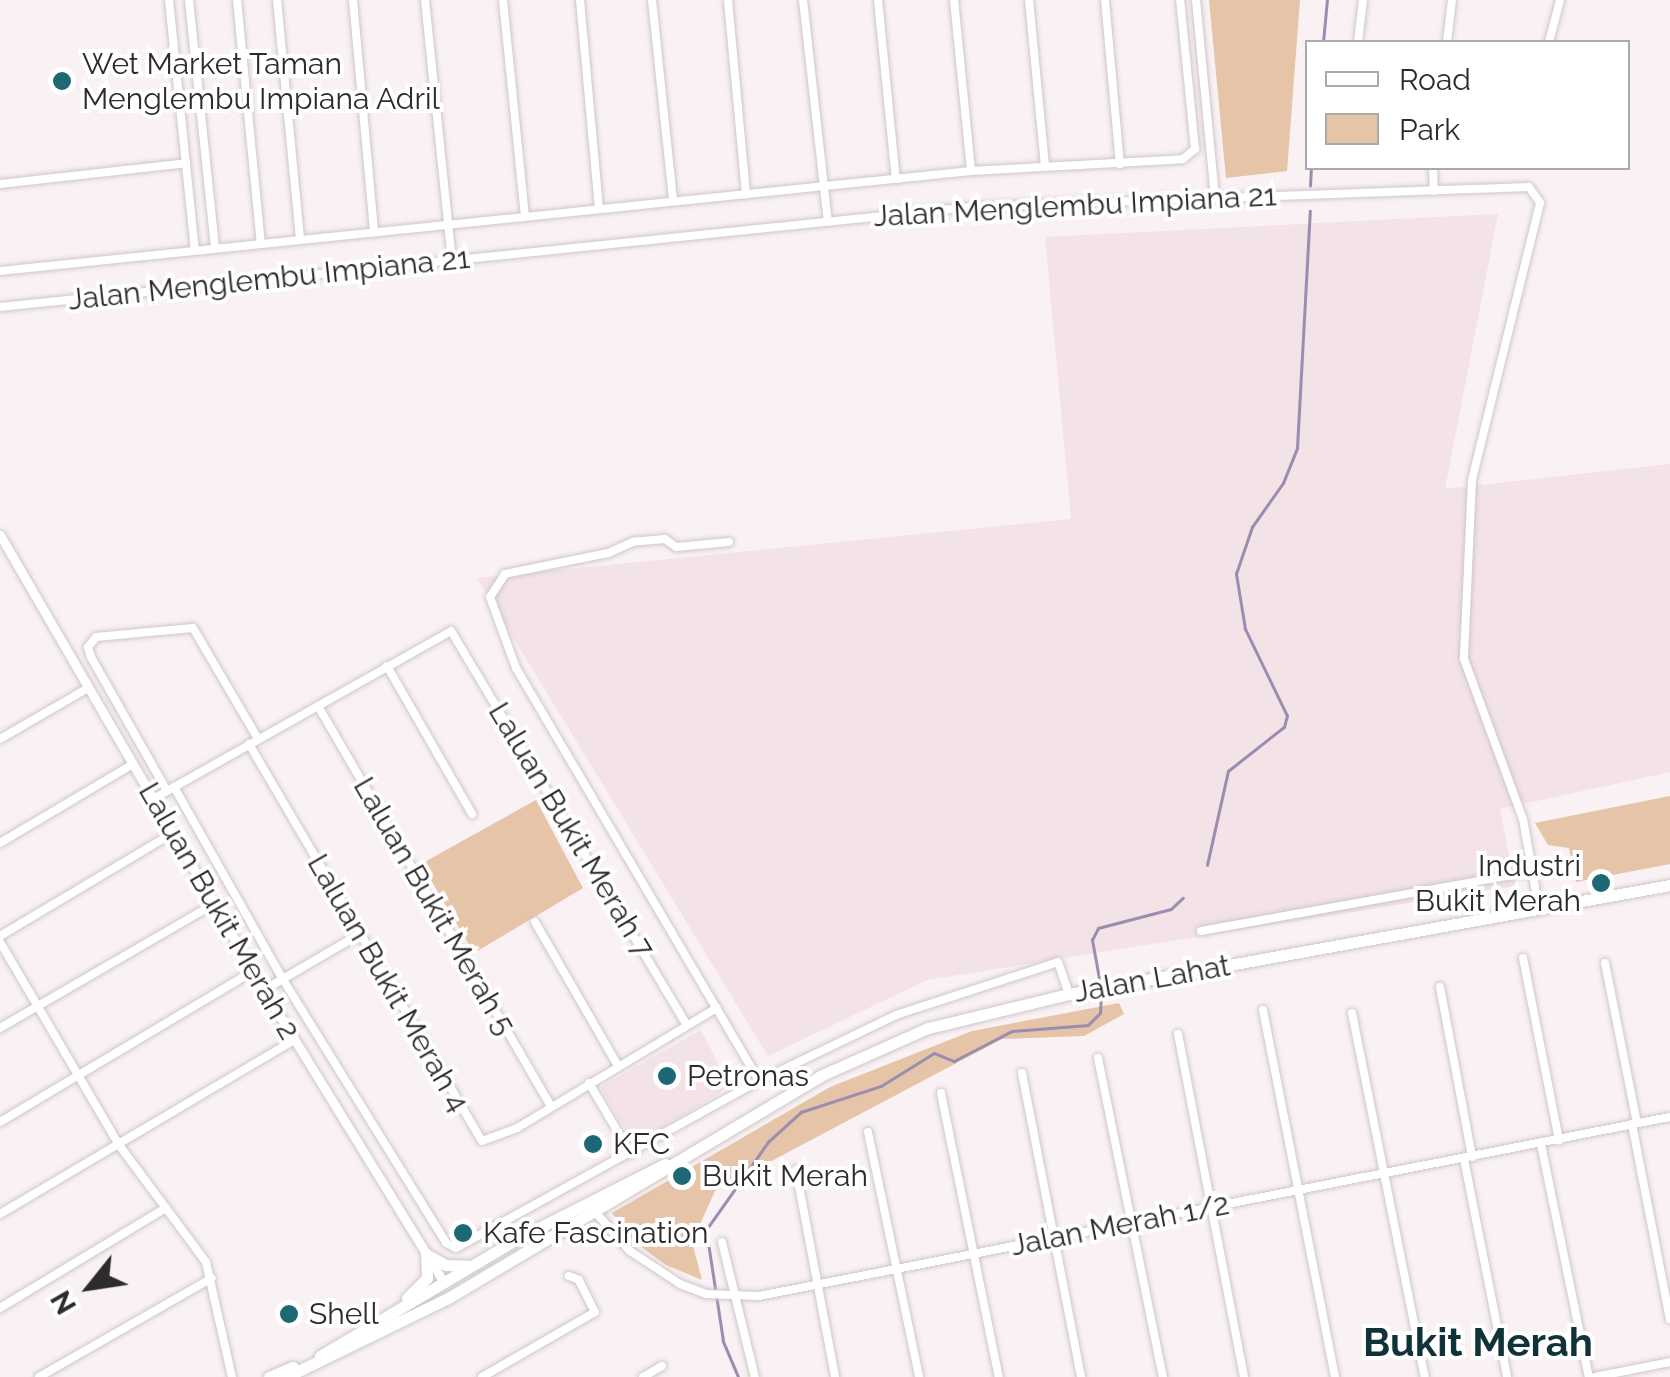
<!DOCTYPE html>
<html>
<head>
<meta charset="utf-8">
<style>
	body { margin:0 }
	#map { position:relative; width:1670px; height:1377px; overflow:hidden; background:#f9f1f3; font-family:Raleway,sans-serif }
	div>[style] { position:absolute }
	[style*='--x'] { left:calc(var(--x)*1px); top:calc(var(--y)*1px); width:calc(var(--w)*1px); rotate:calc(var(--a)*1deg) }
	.built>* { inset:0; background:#f3e2e6 }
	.green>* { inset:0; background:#e5c4a8 }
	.stream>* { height:2.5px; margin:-1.25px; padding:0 1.25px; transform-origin:1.25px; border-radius:1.25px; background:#9b8db1 }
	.roads { filter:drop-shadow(0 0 2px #cec7c8) drop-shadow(0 0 2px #cec7c8) }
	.minor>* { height:8px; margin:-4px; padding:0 4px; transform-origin:4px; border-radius:4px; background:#fff }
	.tertiary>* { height:9px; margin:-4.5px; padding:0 4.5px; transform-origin:4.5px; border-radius:4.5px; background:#fff }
	.primary>* { height:11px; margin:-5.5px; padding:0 5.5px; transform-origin:5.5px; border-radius:5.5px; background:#fff }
	.dots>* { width:28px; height:28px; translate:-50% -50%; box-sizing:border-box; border:5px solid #fff; border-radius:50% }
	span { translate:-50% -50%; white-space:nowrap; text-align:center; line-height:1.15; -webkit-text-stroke:8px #fff; paint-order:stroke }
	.poi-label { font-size:30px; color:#2e2b2c }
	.left { translate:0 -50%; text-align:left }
	.right { translate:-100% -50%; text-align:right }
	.street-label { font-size:30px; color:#2e2b2c }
	.district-label { font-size:40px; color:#113238; font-weight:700 }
	.legend { position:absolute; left:1305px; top:40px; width:325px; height:130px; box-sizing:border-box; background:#fff; border:2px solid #abaaab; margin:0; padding:12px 18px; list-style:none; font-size:30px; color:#2e2b2c }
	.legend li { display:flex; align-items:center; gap:20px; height:50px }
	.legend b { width:50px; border:2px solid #abaaab }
	.north { position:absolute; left:40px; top:1237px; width:100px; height:100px; -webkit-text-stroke:8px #fff; paint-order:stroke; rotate:240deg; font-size:28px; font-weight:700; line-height:40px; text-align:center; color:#2e2b2c }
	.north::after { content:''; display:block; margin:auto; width:35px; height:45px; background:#2e2b2c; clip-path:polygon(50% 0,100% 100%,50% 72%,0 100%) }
</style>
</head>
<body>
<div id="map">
	<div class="built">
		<div style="clip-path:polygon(1498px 214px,1445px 489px,1670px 464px,1670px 772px,1500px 809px,1515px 886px,927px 980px,768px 1056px,477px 578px,1071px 519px,1045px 237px)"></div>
		<div style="clip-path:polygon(701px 1030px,727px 1081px,723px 1091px,634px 1144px,600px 1087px)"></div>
	</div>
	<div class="green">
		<div style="clip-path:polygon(1209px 0,1300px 0,1287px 171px,1226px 178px)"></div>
		<div style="clip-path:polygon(1670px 796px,1670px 864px,1576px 882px,1569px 848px,1548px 845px,1535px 823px)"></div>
		<div style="clip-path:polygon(536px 800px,583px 888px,474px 953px,421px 864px)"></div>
		<div style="clip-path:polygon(1119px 1003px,1124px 1014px,1084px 1036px,1002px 1039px,715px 1191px,692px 1242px,702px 1280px,666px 1265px,633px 1241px,612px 1213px,830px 1087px,972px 1031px)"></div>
	</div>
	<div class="stream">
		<div style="--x:1323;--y:42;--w:42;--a:-84.6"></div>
		<div style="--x:1310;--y:186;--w:18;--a:-87"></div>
		<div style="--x:1207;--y:865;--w:96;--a:-77.4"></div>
		<div style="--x:1228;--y:771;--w:71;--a:-38.2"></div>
		<div style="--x:1284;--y:727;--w:11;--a:-75"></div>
		<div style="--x:1287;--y:716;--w:97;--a:-115.8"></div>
		<div style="--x:1245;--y:629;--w:56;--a:-99.3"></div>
		<div style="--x:1236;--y:574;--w:50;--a:-71.2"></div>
		<div style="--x:1252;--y:527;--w:54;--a:-54.8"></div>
		<div style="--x:1283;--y:483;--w:38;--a:-68"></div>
		<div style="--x:1297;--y:448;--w:237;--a:-86.9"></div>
		<div style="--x:1100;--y:984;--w:45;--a:-100.3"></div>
		<div style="--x:1092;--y:940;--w:13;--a:-63"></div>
		<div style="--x:1098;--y:928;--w:75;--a:-14.6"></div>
		<div style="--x:1171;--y:909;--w:16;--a:-43"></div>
		<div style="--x:738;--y:1377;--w:39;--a:-113"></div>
		<div style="--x:723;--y:1341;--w:112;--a:-98.7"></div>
		<div style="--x:706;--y:1230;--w:108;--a:-54.8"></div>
		<div style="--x:768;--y:1142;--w:45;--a:-42.3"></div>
		<div style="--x:801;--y:1112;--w:84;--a:-18"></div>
		<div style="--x:881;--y:1086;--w:62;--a:-31.9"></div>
		<div style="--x:934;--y:1053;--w:22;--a:22"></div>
		<div style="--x:954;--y:1061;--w:65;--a:-27.3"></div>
		<div style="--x:1012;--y:1031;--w:76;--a:-4.5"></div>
		<div style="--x:1088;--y:1025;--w:17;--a:-45"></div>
		<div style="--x:1100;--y:1013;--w:21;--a:-87"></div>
	</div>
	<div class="roads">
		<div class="minor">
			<div style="--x:169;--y:0;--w:251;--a:84.1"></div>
			<div style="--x:189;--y:0;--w:249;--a:84"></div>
			<div style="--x:237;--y:0;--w:244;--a:84.4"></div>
			<div style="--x:277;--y:0;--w:240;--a:84.5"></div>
			<div style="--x:353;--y:0;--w:232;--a:84.8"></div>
			<div style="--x:425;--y:0;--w:261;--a:84.1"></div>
			<div style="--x:503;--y:0;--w:217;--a:84.2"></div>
			<div style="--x:580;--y:0;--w:210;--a:84.8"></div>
			<div style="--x:652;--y:0;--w:202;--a:84"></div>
			<div style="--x:728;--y:0;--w:195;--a:84.7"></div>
			<div style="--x:803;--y:0;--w:223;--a:83.6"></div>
			<div style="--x:878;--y:0;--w:180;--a:84.3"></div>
			<div style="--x:954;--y:0;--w:172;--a:84.3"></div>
			<div style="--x:1029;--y:0;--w:168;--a:84.5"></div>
			<div style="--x:1105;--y:0;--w:165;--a:84.8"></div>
			<div style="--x:1196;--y:0;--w:197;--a:84.5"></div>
			<div style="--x:1358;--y:42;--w:42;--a:-83.2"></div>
			<div style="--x:1447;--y:42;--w:42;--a:-83.2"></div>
			<div style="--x:1549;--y:42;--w:43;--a:-75.3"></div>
			<div style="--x:1433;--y:168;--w:23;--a:88"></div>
			<div style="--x:0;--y:184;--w:187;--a:-6.4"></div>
			<div style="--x:0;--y:271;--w:976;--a:-5.88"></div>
			<div style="--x:971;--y:171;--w:212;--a:-3.2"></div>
			<div style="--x:1183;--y:159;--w:16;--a:-40"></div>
			<div style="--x:1195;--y:149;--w:150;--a:-95.7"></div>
			<div style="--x:0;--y:307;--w:976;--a:-5.88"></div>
			<div style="--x:971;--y:207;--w:558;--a:-2.05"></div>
			<div style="--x:1529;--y:187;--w:19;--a:55"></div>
			<div style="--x:1540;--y:203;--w:285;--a:103.8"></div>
			<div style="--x:1472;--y:480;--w:179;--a:92.6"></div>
			<div style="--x:1464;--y:659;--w:171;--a:69.8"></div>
			<div style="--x:1523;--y:819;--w:91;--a:79.9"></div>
			<div style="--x:729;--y:542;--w:53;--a:174.6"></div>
			<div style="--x:676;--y:547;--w:14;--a:-144"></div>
			<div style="--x:665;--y:539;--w:32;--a:175"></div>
			<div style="--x:633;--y:542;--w:27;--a:156"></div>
			<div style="--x:608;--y:553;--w:105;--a:168.5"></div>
			<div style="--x:505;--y:574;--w:27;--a:123"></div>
			<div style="--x:490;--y:597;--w:76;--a:69.9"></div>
			<div style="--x:516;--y:668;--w:479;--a:59.5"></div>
			<div style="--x:387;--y:666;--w:171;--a:60.1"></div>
			<div style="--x:318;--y:706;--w:462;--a:59.8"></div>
			<div style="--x:0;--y:739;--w:102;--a:-30.1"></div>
			<div style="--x:249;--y:744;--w:460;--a:59.6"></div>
			<div style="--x:482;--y:1141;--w:37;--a:-20"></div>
			<div style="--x:517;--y:1128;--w:233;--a:-31"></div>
			<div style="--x:174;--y:787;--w:219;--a:60.5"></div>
			<div style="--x:282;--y:978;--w:312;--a:58.2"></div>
			<div style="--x:446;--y:1243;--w:11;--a:27"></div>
			<div style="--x:456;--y:1248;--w:346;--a:-28.9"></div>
			<div style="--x:759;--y:1081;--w:152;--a:-25.7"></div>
			<div style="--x:896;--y:1015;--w:170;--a:-18.1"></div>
			<div style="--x:1058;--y:962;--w:34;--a:71"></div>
			<div style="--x:167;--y:791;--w:154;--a:-119.6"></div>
			<div style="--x:91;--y:657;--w:10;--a:-107"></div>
			<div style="--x:88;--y:647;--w:13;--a:-51"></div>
			<div style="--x:96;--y:637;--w:97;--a:-5.3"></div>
			<div style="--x:193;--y:628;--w:129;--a:59.6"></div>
			<div style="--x:153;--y:799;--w:342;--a:-29.4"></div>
			<div style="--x:451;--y:631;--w:459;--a:59.1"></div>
			<div style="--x:0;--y:843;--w:155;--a:-30.7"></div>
			<div style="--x:535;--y:922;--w:166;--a:60"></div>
			<div style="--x:1201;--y:931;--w:338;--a:-10.2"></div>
			<div style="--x:0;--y:936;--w:201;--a:-30.8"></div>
			<div style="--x:0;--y:942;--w:235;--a:59.6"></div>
			<div style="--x:119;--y:1145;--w:146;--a:53.4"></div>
			<div style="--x:206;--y:1262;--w:118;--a:77.3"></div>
			<div style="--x:1523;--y:958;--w:186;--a:78.8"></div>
			<div style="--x:1605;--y:963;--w:163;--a:78.7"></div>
			<div style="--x:1440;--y:987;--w:173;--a:79.3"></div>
			<div style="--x:264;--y:990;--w:111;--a:-30.3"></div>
			<div style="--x:1263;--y:1010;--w:374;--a:78.9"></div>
			<div style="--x:1352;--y:1013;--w:371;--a:78.7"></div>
			<div style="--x:0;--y:1028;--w:247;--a:-30.1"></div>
			<div style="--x:1178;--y:1034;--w:349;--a:79.1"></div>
			<div style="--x:1098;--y:1058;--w:326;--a:78.5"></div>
			<div style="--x:1022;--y:1073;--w:310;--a:79"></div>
			<div style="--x:589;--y:1083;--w:82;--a:59.4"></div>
			<div style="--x:941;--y:1093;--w:290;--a:78.5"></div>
			<div style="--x:0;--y:1122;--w:295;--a:-30.8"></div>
			<div style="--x:1632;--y:1124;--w:199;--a:79"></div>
			<div style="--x:868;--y:1132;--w:250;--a:78.2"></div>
			<div style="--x:1541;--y:1144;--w:238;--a:78.4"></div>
			<div style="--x:1464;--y:1159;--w:222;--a:78.8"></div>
			<div style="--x:796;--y:1170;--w:211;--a:79.3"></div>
			<div style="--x:596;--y:1213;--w:51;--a:48.2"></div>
			<div style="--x:630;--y:1251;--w:60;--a:33.4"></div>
			<div style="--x:680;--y:1284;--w:28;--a:21"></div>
			<div style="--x:706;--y:1294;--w:53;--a:2.2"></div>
			<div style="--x:759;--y:1296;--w:928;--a:-11.12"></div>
			<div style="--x:0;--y:1214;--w:342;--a:-30.6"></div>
			<div style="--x:722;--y:1242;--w:139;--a:76.3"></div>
			<div style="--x:0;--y:1308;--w:194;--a:-31.1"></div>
			<div style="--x:39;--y:1377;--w:199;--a:-29.8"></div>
			<div style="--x:482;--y:1377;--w:130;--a:-29.9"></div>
			<div style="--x:595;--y:1312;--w:36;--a:-117"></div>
			<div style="--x:579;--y:1280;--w:11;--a:-158"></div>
			<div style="--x:643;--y:1377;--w:22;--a:-30"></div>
			<div style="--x:1595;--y:1377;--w:76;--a:-11.3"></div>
		</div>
		<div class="tertiary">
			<div style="--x:0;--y:535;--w:526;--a:59.88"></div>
			<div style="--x:264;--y:990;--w:344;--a:58.4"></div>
		</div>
		<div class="primary">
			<div style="--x:426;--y:1254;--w:23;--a:29"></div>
			<div style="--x:446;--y:1265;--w:23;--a:2"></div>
			<div style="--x:407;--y:1298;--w:28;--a:-45"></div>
			<div style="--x:427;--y:1278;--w:24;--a:-92"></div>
			<div style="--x:320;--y:1356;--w:229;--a:-30.7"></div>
			<div style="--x:517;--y:1239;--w:166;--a:-26.9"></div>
			<div style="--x:269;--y:1377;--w:26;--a:-23"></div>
			<div style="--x:286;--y:1377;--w:182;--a:-26"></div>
			<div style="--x:450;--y:1297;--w:431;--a:-30.8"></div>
			<div style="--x:820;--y:1076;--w:118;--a:-24"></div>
			<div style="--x:928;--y:1028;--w:145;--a:-13.6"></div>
			<div style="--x:1069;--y:994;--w:611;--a:-10.28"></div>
		</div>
	</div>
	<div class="dots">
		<div style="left:62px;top:81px;background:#1e6774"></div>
		<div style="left:1601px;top:883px;background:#1e6774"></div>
		<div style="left:667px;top:1076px;background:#1e6774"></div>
		<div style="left:593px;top:1144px;background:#1e6774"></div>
		<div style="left:682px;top:1176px;background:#1e6774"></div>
		<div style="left:463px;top:1233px;background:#1e6774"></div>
		<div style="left:289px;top:1314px;background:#1e6774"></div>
	</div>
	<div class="poi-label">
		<span class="left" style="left:82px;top:81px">Wet Market Taman<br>Menglembu Impiana Adril</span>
		<span class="right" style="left:1581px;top:883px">Industri<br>Bukit Merah</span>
		<span class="left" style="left:687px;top:1076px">Petronas</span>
		<span class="left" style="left:613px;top:1144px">KFC</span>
		<span class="left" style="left:702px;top:1176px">Bukit Merah</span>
		<span class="left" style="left:483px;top:1233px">Kafe Fascination</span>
		<span class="left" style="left:309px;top:1314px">Shell</span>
	</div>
	<div class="street-label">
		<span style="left:1075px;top:206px;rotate:-3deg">Jalan Menglembu Impiana 21</span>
		<span style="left:269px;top:279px;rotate:-6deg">Jalan Menglembu Impiana 21</span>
		<span style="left:571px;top:830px;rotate:59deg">Laluan Bukit Merah 7</span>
		<span style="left:434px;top:906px;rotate:60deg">Laluan Bukit Merah 5</span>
		<span style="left:219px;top:911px;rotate:60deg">Laluan Bukit Merah 2</span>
		<span style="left:1152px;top:979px;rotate:-10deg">Jalan Lahat</span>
		<span style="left:388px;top:983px;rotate:60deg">Laluan Bukit Merah 4</span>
		<span style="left:1120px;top:1225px;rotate:-11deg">Jalan Merah 1/2</span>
	</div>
	<div class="district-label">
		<span style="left:1478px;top:1342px">Bukit Merah</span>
	</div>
	<ul class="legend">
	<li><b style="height:12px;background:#fff"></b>Road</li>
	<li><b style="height:28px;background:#e5c4a8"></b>Park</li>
	</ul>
	<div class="north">N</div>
</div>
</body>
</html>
